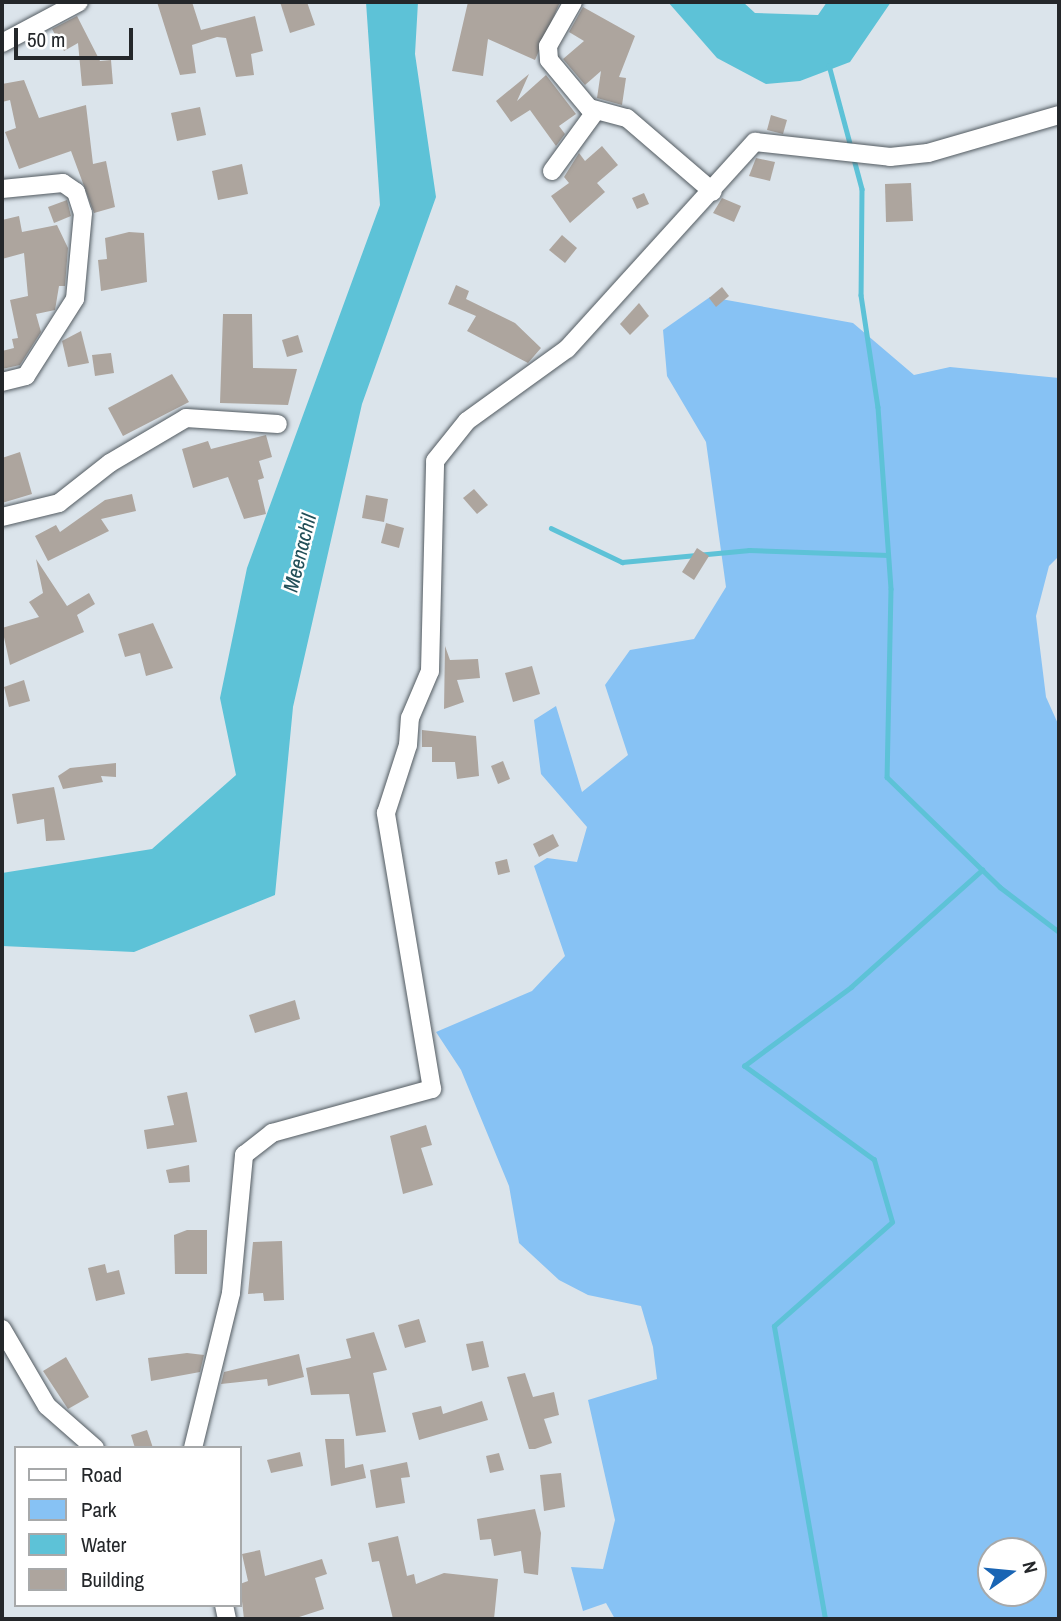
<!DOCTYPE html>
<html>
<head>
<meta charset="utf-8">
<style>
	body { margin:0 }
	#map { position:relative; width:1061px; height:1621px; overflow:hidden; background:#dbe4eb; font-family:"Archivo Narrow",sans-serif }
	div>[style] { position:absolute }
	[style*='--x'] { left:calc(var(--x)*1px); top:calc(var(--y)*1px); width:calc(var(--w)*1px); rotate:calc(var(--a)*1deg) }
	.green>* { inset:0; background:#87c2f4 }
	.water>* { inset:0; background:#5dc2d7 }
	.stream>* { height:4.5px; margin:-2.25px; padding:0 2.25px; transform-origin:2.25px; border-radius:2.25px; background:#5dc2d7 }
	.building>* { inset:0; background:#ada59e }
	.roads { filter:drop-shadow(0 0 2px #535b61) drop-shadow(0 0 2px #535b61) }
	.minor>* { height:18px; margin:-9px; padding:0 9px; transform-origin:9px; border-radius:9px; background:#fff }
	span { translate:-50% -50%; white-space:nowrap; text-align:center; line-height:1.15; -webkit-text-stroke:5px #fff; paint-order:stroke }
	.water-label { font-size:21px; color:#224f58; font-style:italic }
	.frame { position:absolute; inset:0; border:4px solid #24272a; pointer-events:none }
	.legend { position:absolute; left:14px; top:1446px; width:228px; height:161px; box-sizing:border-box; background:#fff; border:2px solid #a7a9aa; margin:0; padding:9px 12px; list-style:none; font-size:21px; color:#24272a }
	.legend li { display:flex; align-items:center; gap:14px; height:35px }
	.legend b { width:35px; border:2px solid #a7a9aa }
	.north { position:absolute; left:977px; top:1537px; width:70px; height:70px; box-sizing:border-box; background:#fff; border:2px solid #a7a9aa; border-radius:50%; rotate:75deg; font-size:19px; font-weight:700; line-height:28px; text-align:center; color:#24272a }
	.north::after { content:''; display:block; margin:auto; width:24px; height:32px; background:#1a65b4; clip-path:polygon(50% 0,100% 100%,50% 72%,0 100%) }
	.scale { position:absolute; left:14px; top:28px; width:119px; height:32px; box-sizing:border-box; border:4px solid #24272a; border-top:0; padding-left:9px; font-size:21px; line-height:24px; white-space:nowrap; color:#24272a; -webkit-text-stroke:5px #fff; paint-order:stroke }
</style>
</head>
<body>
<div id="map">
	<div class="green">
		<div style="clip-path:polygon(evenodd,710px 297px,853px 323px,914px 375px,950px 367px,1059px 378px,1059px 556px,1049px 566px,1036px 616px,1046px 697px,1059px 726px,1059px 1619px,615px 1619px,606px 1603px,583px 1611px,571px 1567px,603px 1569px,615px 1520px,588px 1400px,657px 1379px,653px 1347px,641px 1306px,588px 1295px,559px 1280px,519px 1243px,509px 1186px,461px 1070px,436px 1032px,532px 991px,565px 956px,534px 866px,547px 858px,577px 862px,587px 827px,541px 774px,534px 720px,556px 706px,582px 792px,628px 755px,605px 685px,630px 650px,694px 639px,726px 587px,706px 442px,667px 376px,663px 330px,710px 297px,991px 1551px,1033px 1551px,1033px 1593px,991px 1593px,991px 1551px)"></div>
	</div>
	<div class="water">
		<div style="clip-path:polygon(366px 2px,418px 2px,415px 54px,436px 197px,362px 404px,293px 707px,275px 895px,134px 952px,2px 946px,2px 873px,152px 849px,236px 775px,220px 698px,247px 568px,380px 205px)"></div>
		<div style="clip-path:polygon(668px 2px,743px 2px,755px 13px,818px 15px,827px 2px,891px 2px,850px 62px,800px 81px,766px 84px,717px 58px)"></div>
	</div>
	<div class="stream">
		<div style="--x:829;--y:65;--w:85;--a:75"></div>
		<div style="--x:854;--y:159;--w:31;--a:75"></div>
		<div style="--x:862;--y:189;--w:106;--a:90.5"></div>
		<div style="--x:861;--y:295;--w:113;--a:81.4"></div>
		<div style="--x:878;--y:407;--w:182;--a:85.9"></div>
		<div style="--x:891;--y:589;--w:188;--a:91.2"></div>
		<div style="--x:887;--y:777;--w:158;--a:44.2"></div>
		<div style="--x:1000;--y:887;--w:74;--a:37.3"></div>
		<div style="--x:551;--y:528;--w:79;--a:25.6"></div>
		<div style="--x:622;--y:562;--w:128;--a:-5.4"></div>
		<div style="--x:749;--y:550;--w:139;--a:2.1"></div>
		<div style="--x:825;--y:1619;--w:297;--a:-99.9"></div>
		<div style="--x:774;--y:1326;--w:157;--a:-41.4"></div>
		<div style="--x:892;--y:1222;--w:65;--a:-106.2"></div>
		<div style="--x:874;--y:1160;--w:160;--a:-144.1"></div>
		<div style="--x:744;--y:1066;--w:133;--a:-36.4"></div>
		<div style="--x:851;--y:987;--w:176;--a:-41.8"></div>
	</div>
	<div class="building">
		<div style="clip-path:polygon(157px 2px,192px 2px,201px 30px,255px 16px,263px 51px,251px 54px,254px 75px,236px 77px,226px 38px,217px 37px,192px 45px,196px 73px,180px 75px)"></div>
		<div style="clip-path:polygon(280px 2px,307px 2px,315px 25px,290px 33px)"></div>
		<div style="clip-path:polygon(468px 2px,560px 2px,535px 60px,488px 39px,483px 76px,452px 71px)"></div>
		<div style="clip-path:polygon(583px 7px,635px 36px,619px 77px,626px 78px,622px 105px,597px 98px,601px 71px,585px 85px,563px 59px,584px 41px,569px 32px)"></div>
		<div style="clip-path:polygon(77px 16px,100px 61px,111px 60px,113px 84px,82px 86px,78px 43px,64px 51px,52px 29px)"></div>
		<div style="clip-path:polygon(529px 74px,517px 101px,546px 75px,576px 114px,559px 126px,565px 134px,556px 146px,530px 110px,511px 122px,496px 101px)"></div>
		<div style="clip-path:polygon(24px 80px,39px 118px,86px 105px,93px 164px,106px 161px,115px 207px,94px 213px,71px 151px,19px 169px,5px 132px,16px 128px,10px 100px,2px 102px,2px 84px)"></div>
		<div style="clip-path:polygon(200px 107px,206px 135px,177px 141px,171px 113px)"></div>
		<div style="clip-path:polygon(771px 115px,787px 120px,783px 134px,767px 130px)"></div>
		<div style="clip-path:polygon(602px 146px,618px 165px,597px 183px,605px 192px,570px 223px,551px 196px,569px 183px,564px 177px,579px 153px,585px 161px)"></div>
		<div style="clip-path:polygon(756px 158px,775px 162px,770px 181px,749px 176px)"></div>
		<div style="clip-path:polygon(242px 164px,248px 194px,218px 200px,212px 171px)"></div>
		<div style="clip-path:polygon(911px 183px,913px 221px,886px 222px,885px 184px)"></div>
		<div style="clip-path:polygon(644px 193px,649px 204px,637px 209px,632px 198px)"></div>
		<div style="clip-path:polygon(722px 198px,741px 206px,734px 222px,713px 213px)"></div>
		<div style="clip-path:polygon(67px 200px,71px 216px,54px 223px,48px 207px)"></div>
		<div style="clip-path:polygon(19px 216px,22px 232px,57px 225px,68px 248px,65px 286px,59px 286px,55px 310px,36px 314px,41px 332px,20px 365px,2px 369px,2px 351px,14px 348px,12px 339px,18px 338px,10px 300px,28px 296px,24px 253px,2px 259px,2px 220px)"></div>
		<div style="clip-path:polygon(129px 232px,144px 233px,147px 282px,101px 291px,98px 260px,107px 259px,105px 238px)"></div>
		<div style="clip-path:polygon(562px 235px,577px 248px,565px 263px,549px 250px)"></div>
		<div style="clip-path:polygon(456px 285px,469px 291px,466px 299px,515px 323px,541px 348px,528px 363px,467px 331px,476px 316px,448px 304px)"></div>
		<div style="clip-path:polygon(722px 287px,729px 296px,716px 307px,709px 298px)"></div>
		<div style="clip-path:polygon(639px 303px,649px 316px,630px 335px,620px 324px)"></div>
		<div style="clip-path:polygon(223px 314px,252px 314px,253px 368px,297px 369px,288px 405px,220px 403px)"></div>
		<div style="clip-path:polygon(81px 331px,89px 363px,68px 367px,62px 341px)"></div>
		<div style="clip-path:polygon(298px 335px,303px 352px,287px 357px,282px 340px)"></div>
		<div style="clip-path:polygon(111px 353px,114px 373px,95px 376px,92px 355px)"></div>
		<div style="clip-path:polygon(172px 374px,189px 402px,123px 436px,108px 408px)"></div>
		<div style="clip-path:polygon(266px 435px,272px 457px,259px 461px,264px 478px,258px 480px,266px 514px,244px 519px,228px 477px,193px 488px,182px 449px,208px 441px,211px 449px)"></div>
		<div style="clip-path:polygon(20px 452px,32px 494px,2px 503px,2px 458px)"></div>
		<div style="clip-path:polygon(474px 489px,488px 505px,477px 514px,463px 498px)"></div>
		<div style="clip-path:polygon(132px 494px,136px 511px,101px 519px,109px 531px,48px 561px,35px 536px,56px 525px,60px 532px,105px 500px)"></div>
		<div style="clip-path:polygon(366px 495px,388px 499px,384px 522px,362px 518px)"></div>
		<div style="clip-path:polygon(386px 523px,404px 528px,399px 548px,381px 543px)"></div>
		<div style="clip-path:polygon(697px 548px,709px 556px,694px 580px,682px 572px)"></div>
		<div style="clip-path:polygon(36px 559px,67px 606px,89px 593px,95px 604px,77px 615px,84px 632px,10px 665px,2px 628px,39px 617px,29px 602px,43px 593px)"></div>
		<div style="clip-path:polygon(153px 623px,173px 668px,146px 676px,140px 653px,125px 657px,118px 634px)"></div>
		<div style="clip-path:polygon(445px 646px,450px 660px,478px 659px,480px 678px,457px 680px,464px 702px,444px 709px)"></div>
		<div style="clip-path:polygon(532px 666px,540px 694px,513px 702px,505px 673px)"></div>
		<div style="clip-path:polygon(24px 680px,30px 701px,9px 707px,4px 687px)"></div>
		<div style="clip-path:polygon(422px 730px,476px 736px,479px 776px,457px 779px,455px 762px,432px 762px,432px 747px,422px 747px)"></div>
		<div style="clip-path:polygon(503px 761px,510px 779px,498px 784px,491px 766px)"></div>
		<div style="clip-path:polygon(116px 763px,116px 777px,101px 776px,103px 782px,63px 789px,58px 776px,70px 768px)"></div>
		<div style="clip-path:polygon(54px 787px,65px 840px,46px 841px,44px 819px,17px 824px,12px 794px)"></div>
		<div style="clip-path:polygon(553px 834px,559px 846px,539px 857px,533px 844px)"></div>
		<div style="clip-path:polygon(507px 859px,510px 872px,498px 875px,495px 862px)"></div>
		<div style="clip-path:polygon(295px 1000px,300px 1019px,255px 1033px,249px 1015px)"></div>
		<div style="clip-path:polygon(187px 1092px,197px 1142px,147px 1149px,144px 1130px,174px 1125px,167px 1096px)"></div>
		<div style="clip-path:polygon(426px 1125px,432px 1145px,421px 1148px,433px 1185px,403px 1194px,390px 1136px)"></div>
		<div style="clip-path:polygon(189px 1165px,190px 1182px,169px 1183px,166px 1170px)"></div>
		<div style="clip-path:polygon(187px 1230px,207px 1230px,207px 1274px,175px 1274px,174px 1235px)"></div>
		<div style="clip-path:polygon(282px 1241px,284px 1300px,264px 1301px,263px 1293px,248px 1294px,253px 1242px)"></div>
		<div style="clip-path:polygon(105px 1264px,107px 1273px,119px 1270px,125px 1294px,96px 1301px,88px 1268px)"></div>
		<div style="clip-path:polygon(419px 1319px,426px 1342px,405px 1348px,398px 1325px)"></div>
		<div style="clip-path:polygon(374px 1332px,387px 1370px,373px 1373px,386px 1432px,356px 1436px,349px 1394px,311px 1395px,306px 1368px,351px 1358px,346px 1339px)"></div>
		<div style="clip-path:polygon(483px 1341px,489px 1367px,472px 1371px,466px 1344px)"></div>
		<div style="clip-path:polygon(187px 1353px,204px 1355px,200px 1372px,151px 1381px,148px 1358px)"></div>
		<div style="clip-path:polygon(299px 1354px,304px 1377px,268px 1386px,267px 1379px,221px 1384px,224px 1372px)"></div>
		<div style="clip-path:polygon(66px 1357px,89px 1397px,68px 1409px,43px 1371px)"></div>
		<div style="clip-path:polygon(525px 1373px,533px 1397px,554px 1392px,559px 1415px,544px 1419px,552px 1443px,535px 1449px,529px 1449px,507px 1377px)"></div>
		<div style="clip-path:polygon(482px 1401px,488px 1420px,419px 1440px,412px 1413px,441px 1406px,443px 1414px)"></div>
		<div style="clip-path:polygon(147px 1430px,153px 1448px,135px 1448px,131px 1435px)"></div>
		<div style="clip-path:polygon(325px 1439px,344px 1439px,345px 1468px,363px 1464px,366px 1478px,331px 1486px)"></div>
		<div style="clip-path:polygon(300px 1452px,303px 1466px,271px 1473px,267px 1460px)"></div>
		<div style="clip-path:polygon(499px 1453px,504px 1470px,490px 1473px,486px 1456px)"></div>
		<div style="clip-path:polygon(407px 1462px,410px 1477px,401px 1478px,405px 1503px,376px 1508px,370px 1470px)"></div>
		<div style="clip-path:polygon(561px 1473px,565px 1507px,544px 1511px,540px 1475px)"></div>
		<div style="clip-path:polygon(535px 1509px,541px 1533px,538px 1575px,524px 1573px,521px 1551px,494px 1556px,491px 1539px,480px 1540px,477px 1519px)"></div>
		<div style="clip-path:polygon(398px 1536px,407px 1576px,414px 1574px,416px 1584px,444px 1573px,498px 1579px,494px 1619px,393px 1619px,379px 1561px,372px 1562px,368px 1543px)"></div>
		<div style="clip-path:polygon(260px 1550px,265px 1576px,322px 1559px,327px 1574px,315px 1578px,324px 1609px,293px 1619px,244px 1619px,240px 1584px,248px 1581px,242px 1554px)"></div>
	</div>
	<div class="roads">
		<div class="minor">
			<div style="--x:573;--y:2;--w:51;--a:119.6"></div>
			<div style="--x:548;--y:46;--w:14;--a:86"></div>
			<div style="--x:549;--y:60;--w:62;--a:50.2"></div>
			<div style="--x:589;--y:108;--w:39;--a:15"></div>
			<div style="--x:627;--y:118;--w:113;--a:40.7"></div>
			<div style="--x:2;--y:43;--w:87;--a:-28"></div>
			<div style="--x:552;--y:171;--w:73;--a:-53.9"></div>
			<div style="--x:2;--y:189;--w:61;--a:-5.6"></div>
			<div style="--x:63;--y:183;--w:16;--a:35"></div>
			<div style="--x:76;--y:192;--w:22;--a:72"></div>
			<div style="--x:83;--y:213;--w:86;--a:95.3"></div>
			<div style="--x:75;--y:299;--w:91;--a:122.5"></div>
			<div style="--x:26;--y:376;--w:25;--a:166"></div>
			<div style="--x:2;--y:517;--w:59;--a:-13.8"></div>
			<div style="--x:59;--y:503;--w:65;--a:-38.1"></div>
			<div style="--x:110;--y:463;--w:88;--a:-30.6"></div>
			<div style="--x:186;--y:418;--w:92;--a:3.7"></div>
			<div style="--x:2;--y:1329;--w:89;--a:59.7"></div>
			<div style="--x:47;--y:1406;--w:64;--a:41.2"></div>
			<div style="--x:193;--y:1448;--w:160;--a:-76.2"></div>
			<div style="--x:231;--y:1293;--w:139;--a:-84.6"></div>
			<div style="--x:244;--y:1155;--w:36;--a:-38"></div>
			<div style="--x:272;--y:1133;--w:166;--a:-15.4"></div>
			<div style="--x:432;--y:1089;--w:280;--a:-99.5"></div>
			<div style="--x:386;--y:813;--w:71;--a:-72.1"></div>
			<div style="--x:408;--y:745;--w:27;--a:-86"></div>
			<div style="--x:410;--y:718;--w:51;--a:-66.9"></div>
			<div style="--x:430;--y:671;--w:210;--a:-88.6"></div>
			<div style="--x:435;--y:461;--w:51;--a:-51.3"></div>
			<div style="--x:467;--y:421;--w:123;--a:-35.8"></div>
			<div style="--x:567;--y:349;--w:280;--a:-47.8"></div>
			<div style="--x:755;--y:142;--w:136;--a:6.3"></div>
			<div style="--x:890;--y:157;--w:38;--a:-6"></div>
			<div style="--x:928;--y:153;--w:136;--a:-16.2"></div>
			<div style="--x:224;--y:1605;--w:14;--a:78"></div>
		</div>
	</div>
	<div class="water-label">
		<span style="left:300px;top:553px;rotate:-76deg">Meenachil</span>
	</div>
	<div class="frame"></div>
	<ul class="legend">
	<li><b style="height:9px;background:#fff"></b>Road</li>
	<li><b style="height:19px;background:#87c2f4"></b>Park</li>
	<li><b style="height:19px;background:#5dc2d7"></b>Water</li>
	<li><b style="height:19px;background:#ada59e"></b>Building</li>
	</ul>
	<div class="north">N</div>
	<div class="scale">50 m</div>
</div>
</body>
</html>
